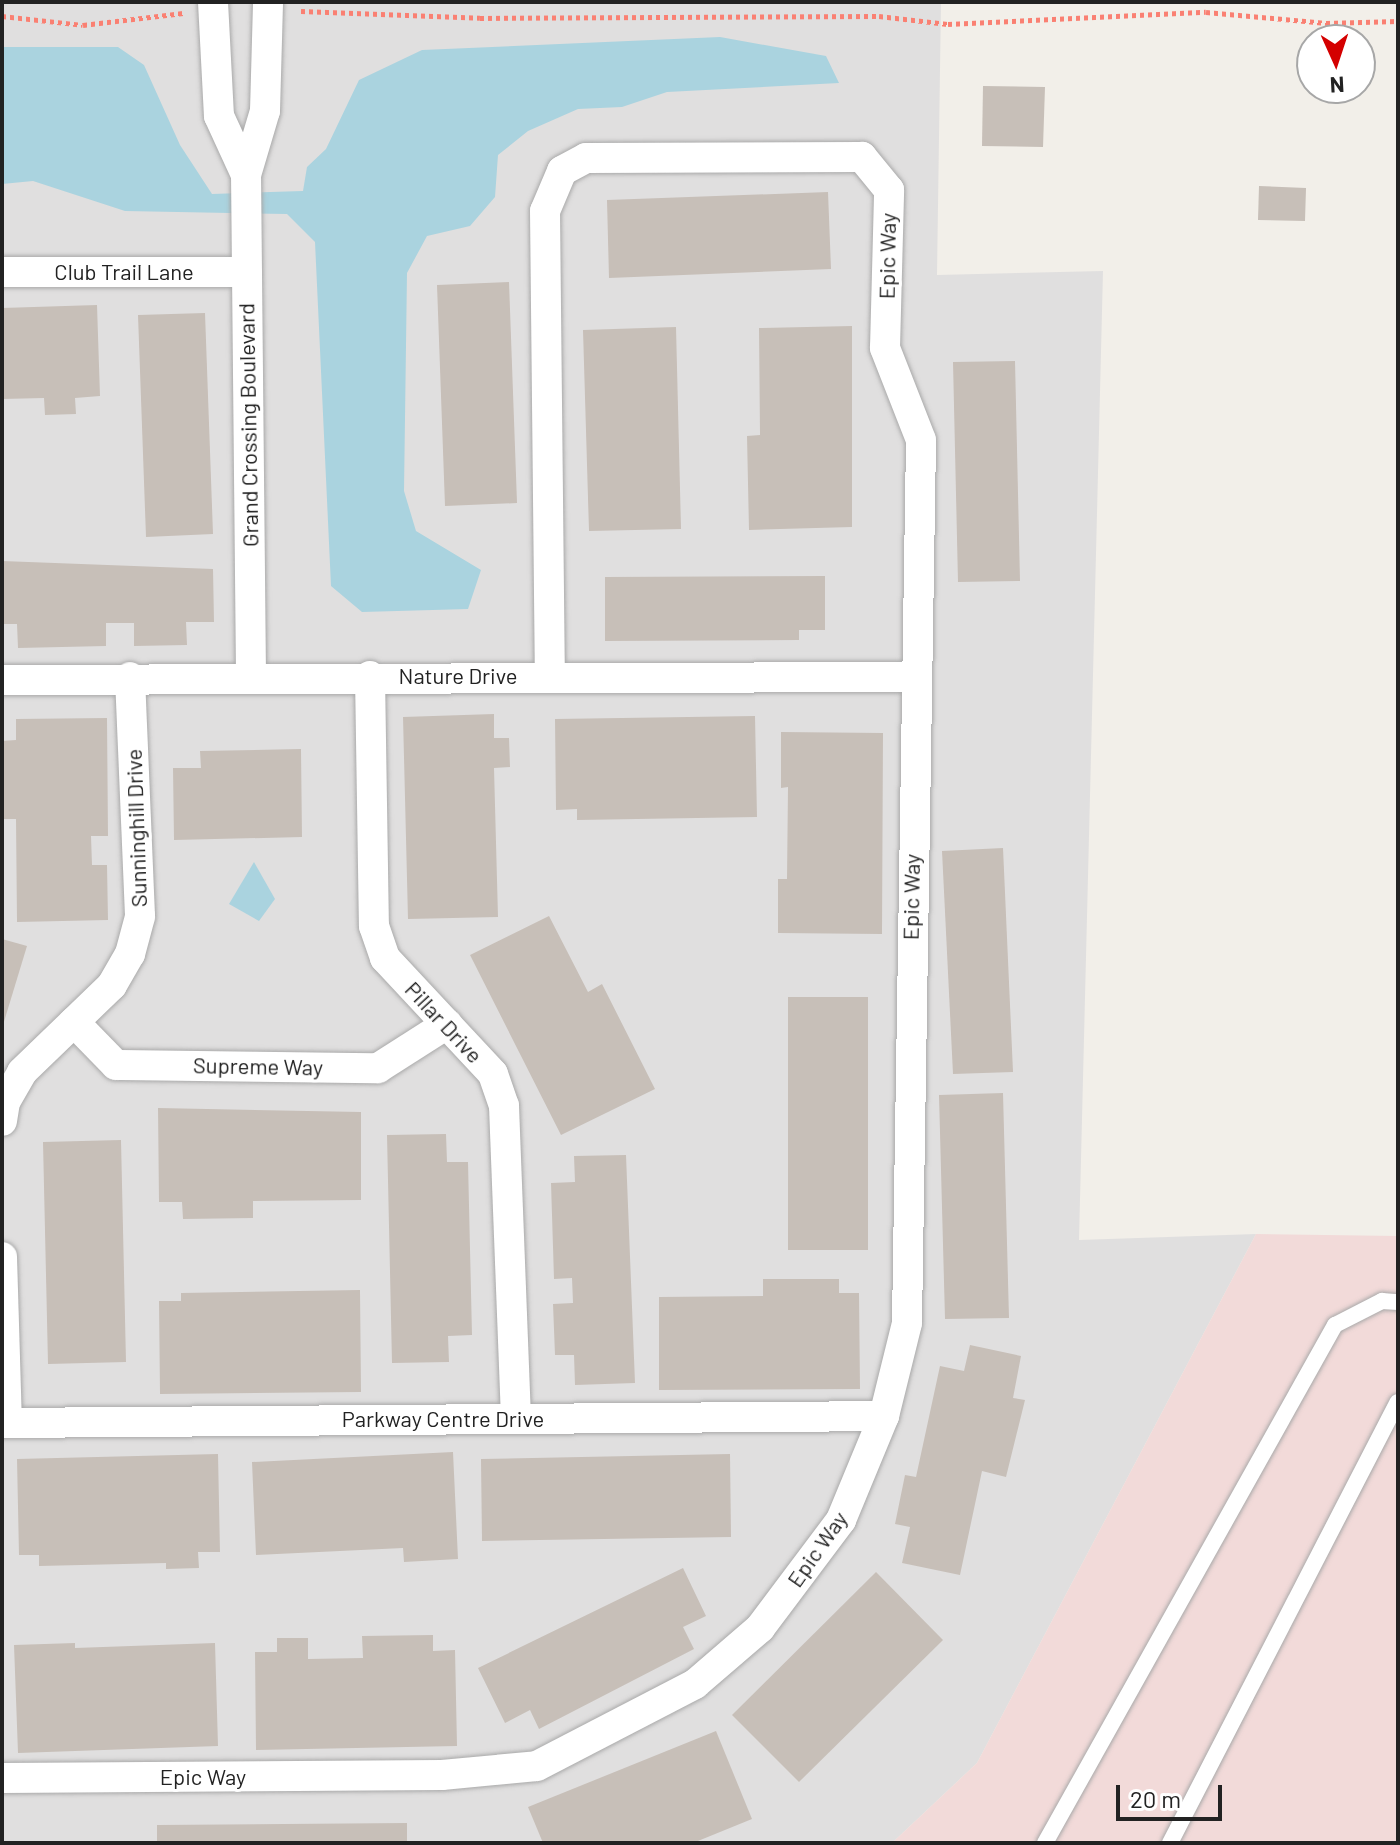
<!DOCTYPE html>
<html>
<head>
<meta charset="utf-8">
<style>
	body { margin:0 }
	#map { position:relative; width:1400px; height:1845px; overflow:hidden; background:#f2efe9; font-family:Barlow,sans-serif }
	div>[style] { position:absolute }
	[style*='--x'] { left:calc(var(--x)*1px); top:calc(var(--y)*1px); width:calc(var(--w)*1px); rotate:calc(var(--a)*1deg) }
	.residential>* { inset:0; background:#e0dfdf }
	.commercial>* { inset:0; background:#f2dad9 }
	.water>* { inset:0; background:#aad3df }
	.building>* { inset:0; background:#c7bfb8 }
	.path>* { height:5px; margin-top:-2.5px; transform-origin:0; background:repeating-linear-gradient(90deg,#fa8072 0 4px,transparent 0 8px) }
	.roads { filter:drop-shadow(0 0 2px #a9a9a9) drop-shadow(0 0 2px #a9a9a9) }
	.lane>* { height:16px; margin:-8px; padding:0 8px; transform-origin:8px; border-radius:8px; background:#fff }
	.street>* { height:30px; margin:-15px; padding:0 15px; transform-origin:15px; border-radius:15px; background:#fff }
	span { translate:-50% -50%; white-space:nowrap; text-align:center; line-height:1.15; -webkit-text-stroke:6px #fff; paint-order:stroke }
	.street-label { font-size:22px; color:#222 }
	.frame { position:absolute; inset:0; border:4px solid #222; pointer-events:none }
	.north { position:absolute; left:1296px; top:24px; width:80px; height:80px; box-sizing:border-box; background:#fff; border:2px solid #a7a7a7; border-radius:50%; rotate:177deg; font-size:22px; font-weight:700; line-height:32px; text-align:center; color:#222 }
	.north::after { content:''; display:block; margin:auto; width:28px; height:36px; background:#d40000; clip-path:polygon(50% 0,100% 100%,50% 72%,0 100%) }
	.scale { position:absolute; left:1116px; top:1785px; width:106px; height:36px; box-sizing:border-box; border:4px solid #222; border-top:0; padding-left:10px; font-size:24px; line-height:28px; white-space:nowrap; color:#222; -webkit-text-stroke:6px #fff; paint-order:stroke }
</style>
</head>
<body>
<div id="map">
	<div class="residential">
		<div style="clip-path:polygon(2px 2px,941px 2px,937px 275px,1103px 271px,1079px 1240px,1256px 1234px,977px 1763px,892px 1843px,2px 1843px)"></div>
	</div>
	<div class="commercial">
		<div style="clip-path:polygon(1256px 1234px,1398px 1236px,1398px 1843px,892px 1843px,977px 1763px)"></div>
	</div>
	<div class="water">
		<div style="clip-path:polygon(720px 37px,826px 56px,839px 83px,667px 92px,622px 107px,578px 109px,528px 131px,498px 155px,495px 197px,470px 226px,427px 236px,407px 273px,404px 491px,416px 531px,481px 570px,468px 609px,362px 612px,331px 586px,315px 242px,287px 214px,125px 211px,33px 181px,2px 184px,2px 47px,118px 47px,144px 65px,180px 145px,212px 194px,303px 191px,307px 167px,326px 149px,359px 80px,422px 50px)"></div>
		<div style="clip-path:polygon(254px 862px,275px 899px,259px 921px,229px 904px)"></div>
	</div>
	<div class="building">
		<div style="clip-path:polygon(983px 86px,1045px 87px,1043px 147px,982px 146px)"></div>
		<div style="clip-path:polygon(1259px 186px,1306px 188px,1305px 221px,1258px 220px)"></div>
		<div style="clip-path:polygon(828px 192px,831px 269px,609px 278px,607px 200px)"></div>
		<div style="clip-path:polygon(509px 282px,517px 503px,445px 506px,437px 285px)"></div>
		<div style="clip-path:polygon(97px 305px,100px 396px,75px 398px,76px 414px,45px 415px,44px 398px,2px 399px,2px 308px)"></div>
		<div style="clip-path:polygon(205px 313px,213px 534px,146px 537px,138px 315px)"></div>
		<div style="clip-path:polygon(852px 326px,852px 527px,749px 530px,747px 436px,760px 435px,759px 328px)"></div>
		<div style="clip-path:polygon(676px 327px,681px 529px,589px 531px,583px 330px)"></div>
		<div style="clip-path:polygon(1015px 361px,1020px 581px,958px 582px,953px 362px)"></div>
		<div style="clip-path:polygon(2px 561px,213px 569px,214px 622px,186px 622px,187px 645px,134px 646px,134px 623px,106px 623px,106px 646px,18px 648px,17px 624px,2px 624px)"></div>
		<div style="clip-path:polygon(825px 576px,825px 630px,799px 630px,799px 640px,605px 641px,605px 577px)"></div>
		<div style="clip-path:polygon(494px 714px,494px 738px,509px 738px,510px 767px,494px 768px,498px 917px,408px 919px,403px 717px)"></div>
		<div style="clip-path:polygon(755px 716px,757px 817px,577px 820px,577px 809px,556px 810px,555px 719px)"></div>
		<div style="clip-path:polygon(107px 718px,108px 836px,91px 836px,92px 865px,107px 865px,108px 920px,17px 922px,16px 819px,2px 819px,2px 741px,16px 740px,16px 719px)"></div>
		<div style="clip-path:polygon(781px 732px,883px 733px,882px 934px,778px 933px,778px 879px,787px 879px,788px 787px,781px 788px)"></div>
		<div style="clip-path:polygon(301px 749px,302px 837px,174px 840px,173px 768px,201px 768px,200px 751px)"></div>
		<div style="clip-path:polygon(1003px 848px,1013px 1072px,953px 1074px,942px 851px)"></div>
		<div style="clip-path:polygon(549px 916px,588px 992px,602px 984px,655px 1089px,561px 1135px,470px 955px)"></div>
		<div style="clip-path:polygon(2px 939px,27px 946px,3px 1025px,2px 1025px)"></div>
		<div style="clip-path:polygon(788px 997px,868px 997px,868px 1250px,788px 1250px)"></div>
		<div style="clip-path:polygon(1003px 1093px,1009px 1318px,945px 1319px,939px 1095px)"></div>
		<div style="clip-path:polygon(158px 1108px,361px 1112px,361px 1200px,253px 1201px,253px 1218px,183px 1219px,182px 1202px,159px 1202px)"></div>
		<div style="clip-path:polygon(446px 1134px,447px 1162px,468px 1162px,472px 1335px,448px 1336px,449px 1362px,392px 1363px,387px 1135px)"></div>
		<div style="clip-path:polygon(121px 1140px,126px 1362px,48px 1364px,43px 1142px)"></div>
		<div style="clip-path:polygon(626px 1155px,635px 1383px,575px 1385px,574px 1355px,555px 1355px,553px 1304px,573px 1303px,572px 1278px,554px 1279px,551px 1183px,575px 1182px,574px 1156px)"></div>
		<div style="clip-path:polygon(763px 1279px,839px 1279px,839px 1293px,859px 1293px,860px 1389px,659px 1390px,659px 1297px,763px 1296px)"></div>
		<div style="clip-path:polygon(360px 1290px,361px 1392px,160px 1394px,159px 1301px,181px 1301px,181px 1293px)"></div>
		<div style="clip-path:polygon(970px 1345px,1021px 1356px,1013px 1398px,1025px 1400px,1006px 1477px,982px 1471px,960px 1575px,902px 1563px,910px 1527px,895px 1524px,905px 1475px,916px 1477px,940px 1366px,964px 1371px)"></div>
		<div style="clip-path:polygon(453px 1452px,458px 1559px,404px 1562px,403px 1548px,256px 1555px,252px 1462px)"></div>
		<div style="clip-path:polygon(218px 1454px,220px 1552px,198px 1552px,199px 1568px,166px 1569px,166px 1563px,39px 1566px,39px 1555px,19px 1555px,17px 1459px)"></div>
		<div style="clip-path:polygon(730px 1454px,731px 1537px,482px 1541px,481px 1459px)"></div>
		<div style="clip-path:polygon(683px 1568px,706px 1616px,683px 1627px,694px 1649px,539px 1729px,530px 1710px,505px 1723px,478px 1668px)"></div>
		<div style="clip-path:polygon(876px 1572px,943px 1640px,799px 1782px,732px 1715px)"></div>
		<div style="clip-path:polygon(433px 1635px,433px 1651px,455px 1650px,457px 1746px,256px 1750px,255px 1652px,277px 1652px,277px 1638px,308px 1638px,308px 1659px,363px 1658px,362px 1636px)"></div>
		<div style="clip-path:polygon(75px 1643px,75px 1648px,215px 1643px,218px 1746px,18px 1753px,14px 1645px)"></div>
		<div style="clip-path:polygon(716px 1731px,752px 1819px,693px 1843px,543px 1843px,528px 1807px)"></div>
		<div style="clip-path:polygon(407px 1823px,407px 1843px,157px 1843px,157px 1825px)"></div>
	</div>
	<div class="path">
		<div style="--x:301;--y:11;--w:179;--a:2.2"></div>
		<div style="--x:480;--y:18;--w:399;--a:-0.3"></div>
		<div style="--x:879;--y:16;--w:69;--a:6.6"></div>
		<div style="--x:948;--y:24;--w:258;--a:-2.7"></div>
		<div style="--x:1206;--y:12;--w:121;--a:5.2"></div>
		<div style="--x:1326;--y:23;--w:72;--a:-1.6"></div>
		<div style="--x:2;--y:16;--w:81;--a:6.3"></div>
		<div style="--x:83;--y:25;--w:101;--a:-6.8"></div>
	</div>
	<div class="roads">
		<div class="lane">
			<div style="--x:1045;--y:1843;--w:594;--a:-60.76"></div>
			<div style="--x:1335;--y:1325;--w:53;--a:-27.1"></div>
			<div style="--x:1382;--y:1301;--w:16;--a:4"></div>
			<div style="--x:1170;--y:1843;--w:496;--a:-62.7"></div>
		</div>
		<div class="street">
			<div style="--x:213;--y:2;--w:114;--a:87"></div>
			<div style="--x:219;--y:116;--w:65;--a:65.4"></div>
			<div style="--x:2;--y:272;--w:245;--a:0"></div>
			<div style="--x:251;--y:675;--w:500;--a:-90.57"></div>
			<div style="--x:246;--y:175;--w:67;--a:-73.5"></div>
			<div style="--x:265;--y:111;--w:109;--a:-88.4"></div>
			<div style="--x:370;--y:676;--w:250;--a:89.1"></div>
			<div style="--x:374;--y:926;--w:34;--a:71"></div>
			<div style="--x:385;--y:958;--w:158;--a:47"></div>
			<div style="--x:493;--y:1074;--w:34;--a:71"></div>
			<div style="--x:504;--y:1106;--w:313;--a:87.8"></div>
			<div style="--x:2;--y:680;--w:912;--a:-0.19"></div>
			<div style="--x:74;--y:1022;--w:60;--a:45.7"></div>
			<div style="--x:116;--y:1065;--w:262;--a:0.7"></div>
			<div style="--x:378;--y:1068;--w:82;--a:-32.5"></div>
			<div style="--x:2;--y:1121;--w:19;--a:-81"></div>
			<div style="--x:5;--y:1102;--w:34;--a:-60"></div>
			<div style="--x:22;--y:1072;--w:125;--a:-44"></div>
			<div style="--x:112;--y:985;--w:36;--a:-60"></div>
			<div style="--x:130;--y:954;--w:39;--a:-75"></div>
			<div style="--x:140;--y:916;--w:239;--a:-92.4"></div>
			<div style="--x:2;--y:1257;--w:166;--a:88.3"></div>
			<div style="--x:2;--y:1423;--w:882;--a:-0.45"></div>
			<div style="--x:2;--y:1778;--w:440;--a:-0.4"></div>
			<div style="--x:442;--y:1775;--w:95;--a:-5.4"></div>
			<div style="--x:537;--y:1766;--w:178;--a:-27.4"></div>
			<div style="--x:695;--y:1684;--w:86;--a:-40.7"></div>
			<div style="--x:760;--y:1628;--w:135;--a:-53.1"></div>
			<div style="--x:841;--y:1520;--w:113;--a:-67.5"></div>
			<div style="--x:884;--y:1416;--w:96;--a:-76.1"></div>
			<div style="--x:907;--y:1323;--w:883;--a:-89.09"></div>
			<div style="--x:921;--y:440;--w:99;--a:-111.4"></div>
			<div style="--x:885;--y:348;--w:158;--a:-88.5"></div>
			<div style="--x:889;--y:190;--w:43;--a:-129.3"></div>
			<div style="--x:862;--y:157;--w:276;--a:179.8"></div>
			<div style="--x:586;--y:158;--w:27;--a:152"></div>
			<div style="--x:562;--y:171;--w:43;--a:113"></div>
			<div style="--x:545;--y:211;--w:465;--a:89.4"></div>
		</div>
	</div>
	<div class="street-label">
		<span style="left:887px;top:256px;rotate:-89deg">Epic Way</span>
		<span style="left:124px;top:272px">Club Trail Lane</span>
		<span style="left:248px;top:425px;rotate:-91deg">Grand Crossing Boulevard</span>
		<span style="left:458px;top:676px">Nature Drive</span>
		<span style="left:136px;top:828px;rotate:-92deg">Sunninghill Drive</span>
		<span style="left:911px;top:897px;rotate:-89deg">Epic Way</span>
		<span style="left:444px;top:1022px;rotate:47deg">Pillar Drive</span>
		<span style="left:258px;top:1066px;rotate:1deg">Supreme Way</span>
		<span style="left:443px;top:1419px">Parkway Centre Drive</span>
		<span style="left:817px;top:1549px;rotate:-55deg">Epic Way</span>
		<span style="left:203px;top:1777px">Epic Way</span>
	</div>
	<div class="frame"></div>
	<div class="north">N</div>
	<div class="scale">20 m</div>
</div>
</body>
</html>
